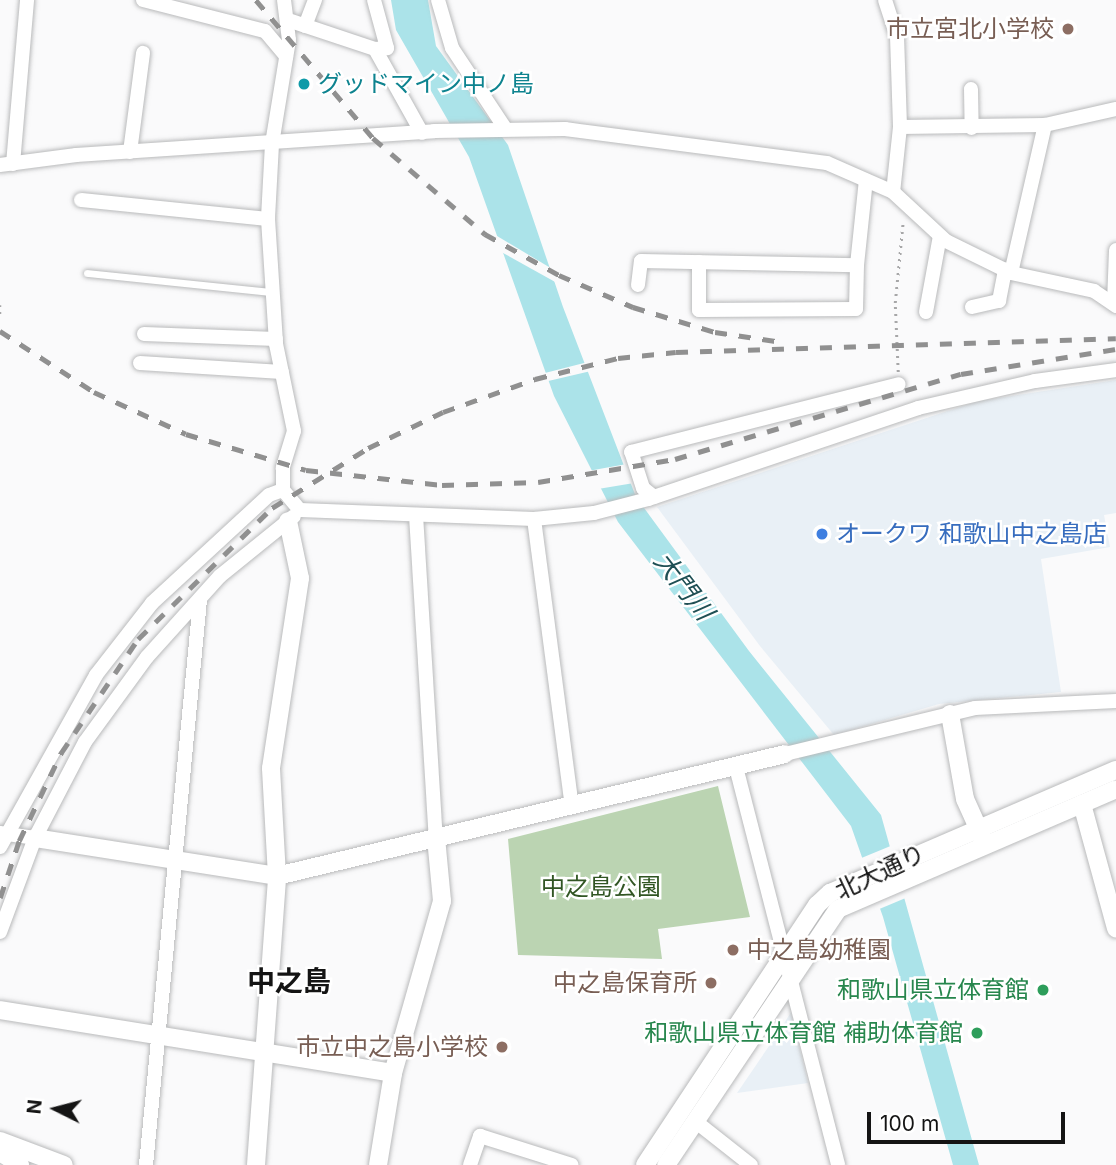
<!DOCTYPE html>
<html>
<head>
<meta charset="utf-8">
<style>
	body { margin:0 }
	#map { position:relative; width:1116px; height:1165px; overflow:hidden; background:#fafafb; font-family:Inter,"Noto Sans JP",sans-serif }
	div>[style] { position:absolute }
	[style*='--x'] { left:calc(var(--x)*1px); top:calc(var(--y)*1px); width:calc(var(--w)*1px); rotate:calc(var(--a)*1deg) }
	.built>* { inset:0; background:#e9f0f6 }
	.green>* { inset:0; background:#bbd4b2 }
	.water>* { inset:0; background:#abe3e9 }
	.pier>* { inset:0; background:#fafafb }
	.path>* { height:2.5px; margin-top:-1.25px; transform-origin:0; background:repeating-linear-gradient(90deg,#a7a7a8 0 2px,transparent 0 7px) }
	.roads { filter:drop-shadow(0 0 2px #b9babb) drop-shadow(0 0 2px #b9babb) }
	.service>* { height:7px; margin:-3.5px; padding:0 3.5px; transform-origin:3.5px; border-radius:3.5px; background:#fff }
	.minor>* { height:14px; margin:-7px; padding:0 7px; transform-origin:7px; border-radius:7px; background:#fff }
	.tertiary>* { height:18px; margin:-9px; padding:0 9px; transform-origin:9px; border-radius:9px; background:#fff }
	.rail>* { height:4.5px; margin-top:-2.25px; transform-origin:0; background:repeating-linear-gradient(90deg,#909090 0 12px,transparent 0 24px) }
	.dots>* { width:19px; height:19px; translate:-50% -50%; box-sizing:border-box; border:4px solid #fff; border-radius:50% }
	span { translate:-50% -50%; white-space:nowrap; text-align:center; line-height:1.15; -webkit-text-stroke:5px #fff; paint-order:stroke }
	.education-label { font-size:24px; color:#785e54 }
	.right { translate:-100% -50%; text-align:right }
	.left { translate:0 -50%; text-align:left }
	.culture-label { font-size:24px; color:#0d838f }
	.shop-label { font-size:24px; color:#366cbe }
	.street-label { font-size:24px; color:#141414 }
	.park-label { font-size:24px; color:#315523 }
	.leisure-label { font-size:24px; color:#27864d }
	.water-label { font-size:26px; color:#1e4f54; font-style:italic }
	.quarter-label { font-size:28px; color:#141414; font-weight:700 }
	.north { position:absolute; left:21px; top:1074px; width:70px; height:70px; -webkit-text-stroke:5px #fff; paint-order:stroke; rotate:276deg; font-size:19px; font-weight:700; line-height:28px; text-align:center; color:#141414 }
	.north::after { content:''; display:block; margin:auto; width:24px; height:32px; background:#141414; clip-path:polygon(50% 0,100% 100%,50% 72%,0 100%) }
	.scale { position:absolute; left:867px; top:1112px; width:198px; height:32px; box-sizing:border-box; border:4px solid #141414; border-top:0; padding-left:9px; font-size:21px; line-height:24px; white-space:nowrap; color:#141414; -webkit-text-stroke:5px #fff; paint-order:stroke }
</style>
</head>
<body>
<div id="map">
	<div class="built">
		<div style="clip-path:polygon(1116px 380px,1116px 513px,1104px 515px,1110px 547px,1041px 559px,1061px 692px,939px 704px,834px 735px,760px 646px,657px 507px,978px 401px)"></div>
		<div style="clip-path:polygon(791px 1012px,808px 1083px,737px 1093px,780px 1030px)"></div>
	</div>
	<div class="green">
		<div style="clip-path:polygon(718px 786px,750px 917px,658px 929px,662px 959px,518px 955px,508px 839px)"></div>
	</div>
	<div class="water">
		<div style="clip-path:polygon(391px 0,428px 0,436px 46px,508px 145px,563px 307px,636px 497px,749px 651px,881px 815px,979px 1165px,953px 1165px,883px 917px,851px 826px,618px 522px,554px 396px,469px 157px,396px 30px)"></div>
	</div>
	<div class="pier">
		<div style="clip-path:polygon(492px 233px,554px 270px,557px 283px,496px 249px)"></div>
		<div style="clip-path:polygon(588px 362px,591px 371px,544px 382px,541px 374px)"></div>
		<div style="clip-path:polygon(627px 464px,634px 483px,598px 489px,588px 471px)"></div>
		<div style="clip-path:polygon(893px 845px,908px 897px,877px 910px,859px 859px)"></div>
	</div>
	<div class="path">
		<div style="--x:0;--y:305;--w:12;--a:90"></div>
		<div style="--x:898;--y:372;--w:69;--a:-92.5"></div>
		<div style="--x:895;--y:303;--w:82;--a:-84.4"></div>
	</div>
	<div class="roads">
		<div class="service">
			<div style="--x:87;--y:273;--w:186;--a:5.9"></div>
		</div>
		<div class="minor">
			<div style="--x:143;--y:0;--w:126;--a:14.3"></div>
			<div style="--x:265;--y:31;--w:33;--a:50"></div>
			<div style="--x:284;--y:0;--w:40;--a:82.9"></div>
			<div style="--x:289;--y:40;--w:105;--a:99.3"></div>
			<div style="--x:272;--y:144;--w:75;--a:93.1"></div>
			<div style="--x:268;--y:219;--w:125;--a:86.3"></div>
			<div style="--x:276;--y:344;--w:89;--a:78.3"></div>
			<div style="--x:294;--y:431;--w:39;--a:107"></div>
			<div style="--x:283;--y:468;--w:22;--a:90"></div>
			<div style="--x:283;--y:490;--w:26;--a:50"></div>
			<div style="--x:300;--y:510;--w:234;--a:2.2"></div>
			<div style="--x:534;--y:519;--w:60;--a:-5.7"></div>
			<div style="--x:594;--y:513;--w:56;--a:-14.5"></div>
			<div style="--x:648;--y:499;--w:285;--a:-18.6"></div>
			<div style="--x:918;--y:408;--w:120;--a:-13"></div>
			<div style="--x:1035;--y:381;--w:82;--a:-7.7"></div>
			<div style="--x:374;--y:0;--w:50;--a:74.8"></div>
			<div style="--x:387;--y:48;--w:12;--a:175"></div>
			<div style="--x:438;--y:0;--w:50;--a:73.7"></div>
			<div style="--x:452;--y:48;--w:96;--a:56.5"></div>
			<div style="--x:885;--y:0;--w:38;--a:72"></div>
			<div style="--x:897;--y:36;--w:91;--a:88.1"></div>
			<div style="--x:900;--y:127;--w:65;--a:96.1"></div>
			<div style="--x:288;--y:20;--w:92;--a:18.4"></div>
			<div style="--x:375;--y:49;--w:96;--a:60.8"></div>
			<div style="--x:305;--y:26;--w:28;--a:-69"></div>
			<div style="--x:971;--y:89;--w:39;--a:89"></div>
			<div style="--x:900;--y:127;--w:145;--a:-0.8"></div>
			<div style="--x:1045;--y:125;--w:73;--a:-12.7"></div>
			<div style="--x:130;--y:152;--w:100;--a:-82.5"></div>
			<div style="--x:13;--y:164;--w:165;--a:-85.1"></div>
			<div style="--x:0;--y:165;--w:77;--a:-7.5"></div>
			<div style="--x:76;--y:155;--w:359;--a:-3.8"></div>
			<div style="--x:434;--y:131;--w:131;--a:-0.9"></div>
			<div style="--x:565;--y:129;--w:264;--a:7.4"></div>
			<div style="--x:827;--y:163;--w:72;--a:23.7"></div>
			<div style="--x:893;--y:192;--w:72;--a:42.8"></div>
			<div style="--x:946;--y:241;--w:72;--a:26.2"></div>
			<div style="--x:1011;--y:273;--w:85;--a:12.2"></div>
			<div style="--x:1094;--y:291;--w:27;--a:34"></div>
			<div style="--x:81;--y:200;--w:188;--a:5.8"></div>
			<div style="--x:699;--y:262;--w:48;--a:90"></div>
			<div style="--x:699;--y:310;--w:157;--a:-0.4"></div>
			<div style="--x:856;--y:309;--w:44;--a:-88.7"></div>
			<div style="--x:1011;--y:273;--w:152;--a:-77.1"></div>
			<div style="--x:638;--y:285;--w:24;--a:-83"></div>
			<div style="--x:641;--y:261;--w:216;--a:1.1"></div>
			<div style="--x:857;--y:265;--w:85;--a:-84"></div>
			<div style="--x:1114;--y:303;--w:53;--a:-87.8"></div>
			<div style="--x:972;--y:307;--w:28;--a:-13"></div>
			<div style="--x:999;--y:301;--w:32;--a:-79"></div>
			<div style="--x:926;--y:312;--w:77;--a:-79.6"></div>
			<div style="--x:144;--y:334;--w:132;--a:2.2"></div>
			<div style="--x:140;--y:363;--w:142;--a:3.6"></div>
			<div style="--x:654;--y:497;--w:14;--a:-141"></div>
			<div style="--x:643;--y:488;--w:38;--a:-108"></div>
			<div style="--x:631;--y:452;--w:276;--a:-14.2"></div>
			<div style="--x:416;--y:515;--w:324;--a:86.5"></div>
			<div style="--x:534;--y:519;--w:290;--a:82.5"></div>
			<div style="--x:785;--y:754;--w:195;--a:-13.6"></div>
			<div style="--x:975;--y:708;--w:141;--a:-2.8"></div>
			<div style="--x:736;--y:767;--w:411;--a:75.6"></div>
			<div style="--x:0;--y:833;--w:35;--a:8"></div>
			<div style="--x:0;--y:847;--w:197;--a:-60.8"></div>
			<div style="--x:96;--y:675;--w:91;--a:-52.1"></div>
			<div style="--x:152;--y:603;--w:159;--a:-42.7"></div>
			<div style="--x:269;--y:495;--w:15;--a:-20"></div>
			<div style="--x:0;--y:932;--w:100;--a:-69.6"></div>
			<div style="--x:35;--y:838;--w:108;--a:-62.5"></div>
			<div style="--x:85;--y:742;--w:105;--a:-53.9"></div>
			<div style="--x:147;--y:657;--w:109;--a:-48"></div>
			<div style="--x:220;--y:576;--w:95;--a:-39"></div>
			<div style="--x:695;--y:1121;--w:71;--a:38.2"></div>
			<div style="--x:146;--y:1165;--w:568;--a:-84.54"></div>
			<div style="--x:470;--y:1165;--w:31;--a:-71"></div>
			<div style="--x:480;--y:1136;--w:96;--a:17.5"></div>
		</div>
		<div class="tertiary">
			<div style="--x:950;--y:714;--w:86;--a:80"></div>
			<div style="--x:965;--y:799;--w:44;--a:65.8"></div>
			<div style="--x:1082;--y:804;--w:129;--a:74.7"></div>
			<div style="--x:35;--y:838;--w:245;--a:8.9"></div>
			<div style="--x:277;--y:876;--w:522;--a:-13.5"></div>
			<div style="--x:0;--y:1010;--w:398;--a:9.1"></div>
			<div style="--x:0;--y:1141;--w:68;--a:20.6"></div>
			<div style="--x:0;--y:1152;--w:24;--a:33"></div>
			<div style="--x:256;--y:1165;--w:290;--a:-85.8"></div>
			<div style="--x:277;--y:876;--w:108;--a:-93.2"></div>
			<div style="--x:271;--y:768;--w:192;--a:-81.3"></div>
			<div style="--x:300;--y:578;--w:58;--a:-101.9"></div>
			<div style="--x:378;--y:1165;--w:93;--a:-80.7"></div>
			<div style="--x:393;--y:1073;--w:179;--a:-74.1"></div>
			<div style="--x:442;--y:901;--w:63;--a:-95.4"></div>
			<div style="--x:645;--y:1165;--w:312;--a:-56.5"></div>
			<div style="--x:817;--y:905;--w:18;--a:-43"></div>
			<div style="--x:830;--y:893;--w:311;--a:-23.3"></div>
			<div style="--x:666;--y:1165;--w:308;--a:-56.1"></div>
			<div style="--x:838;--y:909;--w:303;--a:-23.3"></div>
		</div>
	</div>
	<div class="rail">
		<div style="--x:256;--y:0;--w:181;--a:49.7"></div>
		<div style="--x:373;--y:138;--w:148;--a:40.6"></div>
		<div style="--x:485;--y:234;--w:85;--a:29"></div>
		<div style="--x:559;--y:275;--w:81;--a:23.4"></div>
		<div style="--x:633;--y:307;--w:86;--a:17"></div>
		<div style="--x:715;--y:332;--w:68;--a:8.5"></div>
		<div style="--x:0;--y:331;--w:112;--a:33"></div>
		<div style="--x:94;--y:392;--w:101;--a:24.5"></div>
		<div style="--x:186;--y:434;--w:125;--a:16.7"></div>
		<div style="--x:306;--y:470;--w:137;--a:6.3"></div>
		<div style="--x:442;--y:485;--w:96;--a:-1.8"></div>
		<div style="--x:538;--y:482;--w:139;--a:-9.5"></div>
		<div style="--x:675;--y:459;--w:298;--a:-16.6"></div>
		<div style="--x:961;--y:374;--w:157;--a:-9.2"></div>
		<div style="--x:0;--y:898;--w:60;--a:-71.6"></div>
		<div style="--x:19;--y:841;--w:98;--a:-64.5"></div>
		<div style="--x:61;--y:753;--w:138;--a:-56"></div>
		<div style="--x:138;--y:639;--w:187;--a:-44.4"></div>
		<div style="--x:272;--y:508;--w:113;--a:-32"></div>
		<div style="--x:368;--y:448;--w:83;--a:-25.6"></div>
		<div style="--x:443;--y:412;--w:98;--a:-19.7"></div>
		<div style="--x:535;--y:379;--w:86;--a:-14.2"></div>
		<div style="--x:618;--y:358;--w:58;--a:-5.9"></div>
		<div style="--x:676;--y:352;--w:440;--a:-1.8"></div>
	</div>
	<div class="dots">
		<div style="left:1068px;top:29px;background:#8d6e63"></div>
		<div style="left:304px;top:84px;background:#0f9aa8"></div>
		<div style="left:822px;top:534px;background:#3f7fe0"></div>
		<div style="left:733px;top:950px;background:#8d6e63"></div>
		<div style="left:711px;top:983px;background:#8d6e63"></div>
		<div style="left:1043px;top:990px;background:#2e9e5b"></div>
		<div style="left:977px;top:1033px;background:#2e9e5b"></div>
		<div style="left:502px;top:1047px;background:#8d6e63"></div>
	</div>
	<div class="education-label">
		<span class="right" style="left:1054px;top:29px">市立宮北小学校</span>
		<span class="left" style="left:747px;top:950px">中之島幼稚園</span>
		<span class="right" style="left:697px;top:983px">中之島保育所</span>
		<span class="right" style="left:488px;top:1047px">市立中之島小学校</span>
	</div>
	<div class="culture-label">
		<span class="left" style="left:318px;top:84px">グッドマイン中ノ島</span>
	</div>
	<div class="shop-label">
		<span class="left" style="left:836px;top:534px">オークワ 和歌山中之島店</span>
	</div>
	<div class="street-label">
		<span style="left:880px;top:872px;rotate:-25deg">北大通り</span>
	</div>
	<div class="park-label">
		<span style="left:601px;top:887px">中之島公園</span>
	</div>
	<div class="leisure-label">
		<span class="right" style="left:1029px;top:990px">和歌山県立体育館</span>
		<span class="right" style="left:963px;top:1033px">和歌山県立体育館 補助体育館</span>
	</div>
	<div class="water-label">
		<span style="left:684px;top:586px;rotate:52deg">大門川</span>
	</div>
	<div class="quarter-label">
		<span style="left:289px;top:981px">中之島</span>
	</div>
	<div class="north">N</div>
	<div class="scale">100 m</div>
</div>
</body>
</html>
